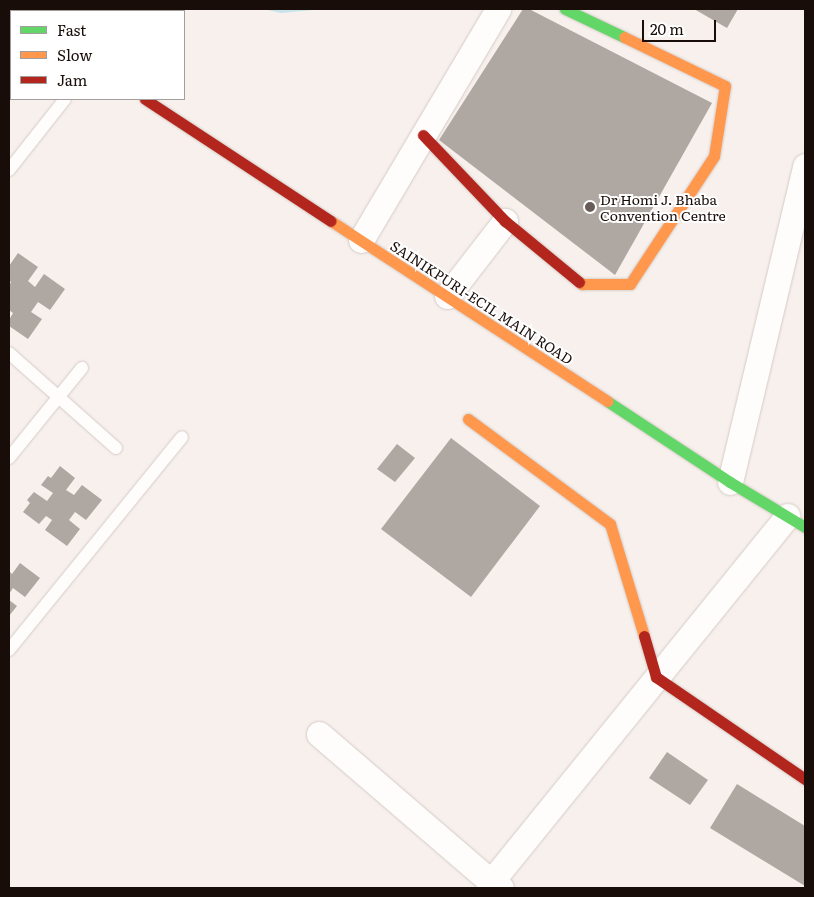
<!DOCTYPE html>
<html>
<head>
<meta charset="utf-8">
<style>
	body { margin:0 }
	#map { position:relative; width:814px; height:897px; overflow:hidden; background:#f7f0ec; font-family:Literata,serif }
	div>[style] { position:absolute }
	[style*='--x'] { left:calc(var(--x)*1px); top:calc(var(--y)*1px); width:calc(var(--w)*1px); rotate:calc(var(--a)*1deg) }
	.water>* { inset:0; background:#c7e3eb }
	.building>* { inset:0; background:#afa7a2 }
	.roads { filter:drop-shadow(0 0 1px #d5cbc7) drop-shadow(0 0 1px #d5cbc7) }
	.lane>* { height:12px; margin:-6px; padding:0 6px; transform-origin:6px; border-radius:6px; background:#fefdfc }
	.street>* { height:25px; margin:-12.5px; padding:0 12.5px; transform-origin:12.5px; border-radius:12.5px; background:#fefdfc }
	.fast>* { height:11px; margin:-5.5px; padding:0 5.5px; transform-origin:5.5px; border-radius:5.5px; background:#63d668 }
	.slow>* { height:11px; margin:-5.5px; padding:0 5.5px; transform-origin:5.5px; border-radius:5.5px; background:#ff974d }
	.jam>* { height:11px; margin:-5.5px; padding:0 5.5px; transform-origin:5.5px; border-radius:5.5px; background:#b3261e }
	.dots>* { width:14px; height:14px; translate:-50% -50%; box-sizing:border-box; border:2px solid #fff; border-radius:50% }
	span { translate:-50% -50%; white-space:nowrap; text-align:center; line-height:1.15; -webkit-text-stroke:4px #fff; paint-order:stroke }
	.poi-label { font-size:14px; color:#190d09 }
	.left { translate:0 -50%; text-align:left }
	.street-label { font-size:14px; color:#190d09 }
	.frame { position:absolute; inset:0; border:10px solid #190d09; pointer-events:none }
	.legend { position:absolute; left:10px; top:10px; width:175px; height:90px; box-sizing:border-box; background:#fff; border:1px solid #a39e9d; margin:0; padding:6px 9px; list-style:none; font-size:15px; color:#190d09 }
	.legend li { display:flex; align-items:center; gap:10px; height:25px }
	.legend b { width:25px; border:1px solid #a39e9d }
	.scale { position:absolute; left:642px; top:20px; width:74px; height:22px; box-sizing:border-box; border:2px solid #190d09; border-top:0; padding-left:6px; font-size:15px; line-height:18px; white-space:nowrap; color:#190d09; -webkit-text-stroke:4px #fff; paint-order:stroke }
</style>
</head>
<body>
<div id="map">
	<div class="water">
		<div style="clip-path:polygon(263px 9px,323px 9px,281px 13px)"></div>
	</div>
	<div class="building">
		<div style="clip-path:polygon(523px 9px,529px 9px,712px 103px,615px 275px,439px 140px)"></div>
		<div style="clip-path:polygon(694px 9px,738px 9px,727px 28px)"></div>
		<div style="clip-path:polygon(18px 253px,38px 267px,28px 281px,35px 287px,44px 274px,65px 289px,50px 310px,38px 302px,31px 312px,42px 319px,28px 339px,9px 326px,9px 320px,13px 313px,9px 310px,9px 286px,11px 282px,9px 280px,9px 266px)"></div>
		<div style="clip-path:polygon(451px 438px,540px 506px,471px 597px,381px 529px)"></div>
		<div style="clip-path:polygon(397px 444px,415px 458px,395px 482px,377px 469px)"></div>
		<div style="clip-path:polygon(60px 466px,75px 478px,66px 490px,74px 495px,82px 485px,102px 500px,86px 520px,75px 512px,69px 520px,80px 529px,67px 546px,45px 530px,52px 520px,46px 516px,39px 524px,23px 512px,30px 503px,27px 500px,34px 492px,47px 501px,53px 493px,41px 485px,48px 476px,51px 478px)"></div>
		<div style="clip-path:polygon(20px 563px,40px 578px,25px 597px,13px 588px,9px 594px,9px 571px,12px 574px)"></div>
		<div style="clip-path:polygon(9px 600px,17px 606px,9px 616px)"></div>
		<div style="clip-path:polygon(667px 752px,708px 780px,690px 805px,649px 778px)"></div>
		<div style="clip-path:polygon(737px 784px,805px 826px,805px 886px,710px 828px)"></div>
	</div>
	<div class="roads">
		<div class="lane">
			<div style="--x:9;--y:170;--w:90;--a:-51.7"></div>
			<div style="--x:9;--y:353;--w:143;--a:41.6"></div>
			<div style="--x:9;--y:458;--w:116;--a:-51"></div>
			<div style="--x:9;--y:650;--w:274;--a:-50.9"></div>
		</div>
		<div class="street">
			<div style="--x:361;--y:240;--w:269;--a:-59.3"></div>
			<div style="--x:447;--y:296;--w:95;--a:-52.3"></div>
			<div style="--x:730;--y:482;--w:325;--a:-76.6"></div>
			<div style="--x:319;--y:734;--w:227;--a:40.7"></div>
			<div style="--x:491;--y:882;--w:6;--a:81"></div>
			<div style="--x:501;--y:888;--w:12;--a:-149"></div>
			<div style="--x:491;--y:882;--w:471;--a:-51"></div>
		</div>
		<div class="fast">
			<div style="--x:565;--y:9;--w:65;--a:25.4"></div>
			<div style="--x:9;--y:13;--w:2;--a:27"></div>
			<div style="--x:607;--y:401;--w:147;--a:33.4"></div>
			<div style="--x:730;--y:482;--w:87;--a:31"></div>
		</div>
		<div class="slow">
			<div style="--x:331;--y:221;--w:330;--a:33.1"></div>
			<div style="--x:579;--y:282;--w:4;--a:34"></div>
			<div style="--x:582;--y:284;--w:48;--a:0"></div>
			<div style="--x:630;--y:284;--w:153;--a:-56.7"></div>
			<div style="--x:714;--y:156;--w:71;--a:-81.1"></div>
			<div style="--x:725;--y:86;--w:112;--a:-154.1"></div>
			<div style="--x:468;--y:419;--w:177;--a:36.5"></div>
			<div style="--x:610;--y:524;--w:117;--a:73.1"></div>
		</div>
		<div class="jam">
			<div style="--x:145;--y:99;--w:222;--a:33.3"></div>
			<div style="--x:423;--y:135;--w:119;--a:46.4"></div>
			<div style="--x:505;--y:221;--w:96;--a:39.5"></div>
			<div style="--x:644;--y:636;--w:43;--a:73.7"></div>
			<div style="--x:656;--y:677;--w:181;--a:34.4"></div>
		</div>
	</div>
	<div class="dots">
		<div style="left:590px;top:207px;background:#675c58"></div>
	</div>
	<div class="poi-label">
		<span class="left" style="left:600px;top:207px">Dr Homi J. Bhaba<br>Convention Centre</span>
	</div>
	<div class="street-label">
		<span style="left:482px;top:302px;rotate:33deg">SAINIKPURI-ECIL MAIN ROAD</span>
	</div>
	<div class="frame"></div>
	<ul class="legend">
	<li><b style="height:6px;background:#63d668"></b>Fast</li>
	<li><b style="height:6px;background:#ff974d"></b>Slow</li>
	<li><b style="height:6px;background:#b3261e"></b>Jam</li>
	</ul>
	<div class="scale">20 m</div>
</div>
</body>
</html>
